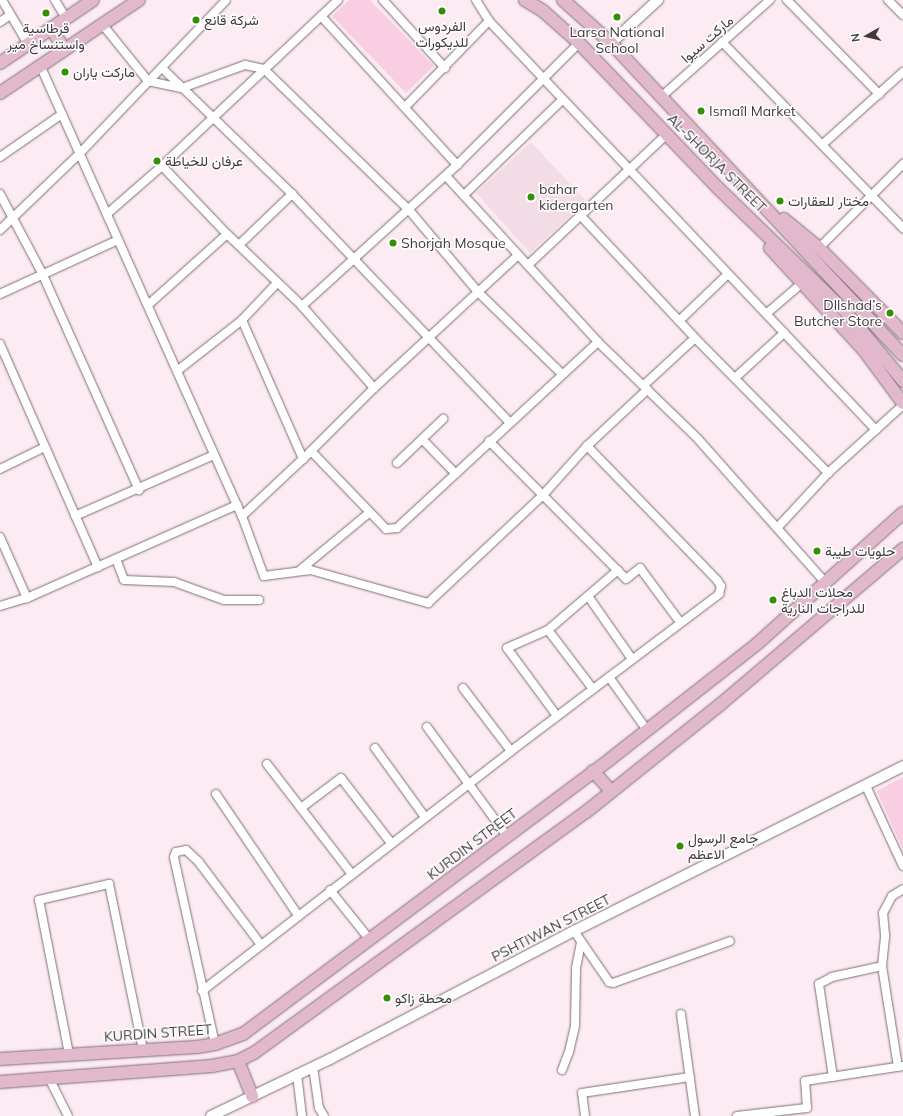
<!DOCTYPE html>
<html>
<head>
<meta charset="utf-8">
<style>
	body { margin:0 }
	#map { position:relative; width:903px; height:1116px; overflow:hidden; background:#fcebf3; font-family:Mulish,Vazirmatn,sans-serif }
	div>[style] { position:absolute }
	[style*='--x'] { left:calc(var(--x)*1px); top:calc(var(--y)*1px); width:calc(var(--w)*1px); rotate:calc(var(--a)*1deg) }
	.built>* { inset:0; background:#f4dce7 }
	.green>* { inset:0; background:#facee2 }
	.roads { filter:drop-shadow(0 0 1px #7d6f75) drop-shadow(0 0 1px #7d6f75) }
	.minor>* { height:8px; margin:-4px; padding:0 4px; transform-origin:4px; border-radius:4px; background:#fff }
	.tertiary>* { height:10px; margin:-5px; padding:0 5px; transform-origin:5px; border-radius:5px; background:#fff }
	.primary>* { height:12px; margin:-6px; padding:0 6px; transform-origin:6px; border-radius:6px; background:#e2b8cc }
	.dots>* { width:11px; height:11px; translate:-50% -50%; box-sizing:border-box; border:2px solid #fff; border-radius:50% }
	span { translate:-50% -50%; white-space:nowrap; text-align:center; line-height:1.15; -webkit-text-stroke:3px #fff; paint-order:stroke }
	.poi-label { font-size:14px; color:#413a3d }
	.left { translate:0 -50%; text-align:left }
	.right { translate:-100% -50%; text-align:right }
	.street-label { font-size:14px; color:#413a3d }
	.north { position:absolute; left:847px; top:16px; width:40px; height:40px; -webkit-text-stroke:3px #fff; paint-order:stroke; rotate:262deg; font-size:11px; font-weight:700; line-height:16px; text-align:center; color:#413a3d }
	.north::after { content:''; display:block; margin:auto; width:14px; height:18px; background:#413a3d; clip-path:polygon(50% 0,100% 100%,50% 72%,0 100%) }
</style>
</head>
<body>
<div id="map">
	<div class="built">
		<div style="clip-path:polygon(531px 142px,586px 201px,530px 253px,476px 193px)"></div>
	</div>
	<div class="green">
		<div style="clip-path:polygon(349px 0,370px 0,434px 66px,406px 93px,332px 16px)"></div>
		<div style="clip-path:polygon(903px 777px,903px 850px,877px 791px)"></div>
	</div>
	<div class="roads">
		<div class="minor">
			<div style="--x:2;--y:0;--w:51;--a:59.4"></div>
			<div style="--x:55;--y:0;--w:21;--a:59"></div>
			<div style="--x:383;--y:0;--w:92;--a:47.6"></div>
			<div style="--x:476;--y:0;--w:25;--a:58"></div>
			<div style="--x:489;--y:21;--w:563;--a:46.58"></div>
			<div style="--x:787;--y:0;--w:132;--a:45.6"></div>
			<div style="--x:888;--y:0;--w:21;--a:45"></div>
			<div style="--x:321;--y:16;--w:202;--a:47.6"></div>
			<div style="--x:0;--y:22;--w:12;--a:-35"></div>
			<div style="--x:102;--y:24;--w:73;--a:51.1"></div>
			<div style="--x:148;--y:81;--w:35;--a:12"></div>
			<div style="--x:182;--y:88;--w:67;--a:-20.1"></div>
			<div style="--x:245;--y:65;--w:19;--a:12"></div>
			<div style="--x:264;--y:69;--w:202;--a:44.2"></div>
			<div style="--x:409;--y:210;--w:107;--a:49.9"></div>
			<div style="--x:478;--y:292;--w:116;--a:44.3"></div>
			<div style="--x:722;--y:42;--w:260;--a:45.8"></div>
			<div style="--x:40;--y:65;--w:494;--a:65.9"></div>
			<div style="--x:242;--y:516;--w:64;--a:69.9"></div>
			<div style="--x:264;--y:576;--w:47;--a:-7.3"></div>
			<div style="--x:162;--y:68;--w:181;--a:44.1"></div>
			<div style="--x:292;--y:194;--w:315;--a:46.4"></div>
			<div style="--x:661;--y:97;--w:146;--a:-41.7"></div>
			<div style="--x:405;--y:107;--w:120;--a:-45.7"></div>
			<div style="--x:823;--y:144;--w:108;--a:-42"></div>
			<div style="--x:0;--y:157;--w:75;--a:-34.7"></div>
			<div style="--x:162;--y:166;--w:94;--a:46.3"></div>
			<div style="--x:227;--y:234;--w:104;--a:43.8"></div>
			<div style="--x:302;--y:306;--w:109;--a:48.7"></div>
			<div style="--x:446;--y:176;--w:225;--a:47.5"></div>
			<div style="--x:598;--y:342;--w:139;--a:44.1"></div>
			<div style="--x:698;--y:439;--w:193;--a:48.4"></div>
			<div style="--x:0;--y:194;--w:89;--a:62"></div>
			<div style="--x:42;--y:273;--w:238;--a:65.9"></div>
			<div style="--x:464;--y:195;--w:136;--a:-44.1"></div>
			<div style="--x:107;--y:214;--w:73;--a:-41.1"></div>
			<div style="--x:162;--y:166;--w:242;--a:-43.3"></div>
			<div style="--x:581;--y:216;--w:167;--a:46.9"></div>
			<div style="--x:695;--y:338;--w:190;--a:45.4"></div>
			<div style="--x:0;--y:230;--w:111;--a:-43.9"></div>
			<div style="--x:80;--y:153;--w:211;--a:-46.3"></div>
			<div style="--x:239;--y:245;--w:74;--a:-43.9"></div>
			<div style="--x:819;--y:248;--w:119;--a:-45"></div>
			<div style="--x:528;--y:265;--w:191;--a:-43.3"></div>
			<div style="--x:0;--y:294;--w:130;--a:-24.6"></div>
			<div style="--x:148;--y:305;--w:106;--a:-41.9"></div>
			<div style="--x:302;--y:306;--w:210;--a:-42.3"></div>
			<div style="--x:457;--y:165;--w:173;--a:-45"></div>
			<div style="--x:766;--y:314;--w:46;--a:-40.6"></div>
			<div style="--x:242;--y:320;--w:152;--a:66.3"></div>
			<div style="--x:679;--y:321;--w:68;--a:-43.8"></div>
			<div style="--x:0;--y:344;--w:244;--a:66.3"></div>
			<div style="--x:177;--y:371;--w:83;--a:-38.1"></div>
			<div style="--x:242;--y:320;--w:51;--a:-46.6"></div>
			<div style="--x:735;--y:378;--w:67;--a:-42.6"></div>
			<div style="--x:644;--y:385;--w:69;--a:-42.7"></div>
			<div style="--x:422;--y:439;--w:47;--a:45.9"></div>
			<div style="--x:489;--y:441;--w:194;--a:45.2"></div>
			<div style="--x:626;--y:579;--w:18;--a:-38"></div>
			<div style="--x:640;--y:568;--w:67;--a:53.5"></div>
			<div style="--x:311;--y:451;--w:108;--a:46.1"></div>
			<div style="--x:386;--y:529;--w:11;--a:-5"></div>
			<div style="--x:397;--y:528;--w:274;--a:-42.8"></div>
			<div style="--x:397;--y:463;--w:64;--a:-43.7"></div>
			<div style="--x:0;--y:469;--w:50;--a:-26.1"></div>
			<div style="--x:75;--y:516;--w:152;--a:-23.7"></div>
			<div style="--x:242;--y:516;--w:83;--a:-43.1"></div>
			<div style="--x:303;--y:459;--w:100;--a:-45"></div>
			<div style="--x:374;--y:388;--w:196;--a:-42.7"></div>
			<div style="--x:778;--y:527;--w:74;--a:-47.2"></div>
			<div style="--x:828;--y:473;--w:101;--a:-42.2"></div>
			<div style="--x:0;--y:537;--w:67;--a:66.1"></div>
			<div style="--x:116;--y:559;--w:22;--a:69"></div>
			<div style="--x:124;--y:580;--w:50;--a:2.3"></div>
			<div style="--x:174;--y:582;--w:53;--a:19.8"></div>
			<div style="--x:224;--y:600;--w:35;--a:0"></div>
			<div style="--x:307;--y:569;--w:126;--a:15.7"></div>
			<div style="--x:428;--y:603;--w:158;--a:-43.2"></div>
			<div style="--x:543;--y:495;--w:66;--a:-48.1"></div>
			<div style="--x:587;--y:446;--w:83;--a:-43.1"></div>
			<div style="--x:300;--y:570;--w:89;--a:-39.6"></div>
			<div style="--x:588;--y:596;--w:77;--a:55.1"></div>
			<div style="--x:0;--y:606;--w:28;--a:-17"></div>
			<div style="--x:27;--y:598;--w:230;--a:-23.9"></div>
			<div style="--x:548;--y:630;--w:74;--a:52.7"></div>
			<div style="--x:609;--y:677;--w:65;--a:54.4"></div>
			<div style="--x:463;--y:688;--w:79;--a:52.7"></div>
			<div style="--x:557;--y:716;--w:84;--a:-126.3"></div>
			<div style="--x:507;--y:648;--w:45;--a:-23.7"></div>
			<div style="--x:548;--y:630;--w:92;--a:-40.6"></div>
			<div style="--x:427;--y:727;--w:135;--a:53.7"></div>
			<div style="--x:375;--y:748;--w:85;--a:54.1"></div>
			<div style="--x:267;--y:764;--w:138;--a:52.4"></div>
			<div style="--x:866;--y:786;--w:88;--a:65.2"></div>
			<div style="--x:216;--y:794;--w:146;--a:55.9"></div>
			<div style="--x:301;--y:808;--w:50;--a:-36.9"></div>
			<div style="--x:341;--y:778;--w:82;--a:52.4"></div>
			<div style="--x:330;--y:890;--w:64;--a:51.3"></div>
			<div style="--x:574;--y:931;--w:62;--a:55.5"></div>
			<div style="--x:609;--y:982;--w:4;--a:14"></div>
			<div style="--x:613;--y:983;--w:124;--a:-19.7"></div>
			<div style="--x:882;--y:966;--w:102;--a:81"></div>
			<div style="--x:202;--y:991;--w:391;--a:-37.8"></div>
			<div style="--x:511;--y:751;--w:261;--a:-37"></div>
			<div style="--x:719;--y:594;--w:8;--a:-76"></div>
			<div style="--x:721;--y:586;--w:7;--a:-124"></div>
			<div style="--x:717;--y:580;--w:187;--a:-134.1"></div>
			<div style="--x:681;--y:1014;--w:103;--a:82.2"></div>
			<div style="--x:215;--y:1044;--w:191;--a:-102.4"></div>
			<div style="--x:174;--y:857;--w:5;--a:-68"></div>
			<div style="--x:176;--y:852;--w:10;--a:-11"></div>
			<div style="--x:186;--y:850;--w:16;--a:43"></div>
			<div style="--x:198;--y:861;--w:105;--a:53.1"></div>
			<div style="--x:69;--y:1054;--w:157;--a:-101"></div>
			<div style="--x:39;--y:900;--w:72;--a:-12.9"></div>
			<div style="--x:109;--y:884;--w:169;--a:78.4"></div>
			<div style="--x:313;--y:1067;--w:41;--a:81.7"></div>
			<div style="--x:319;--y:1108;--w:9;--a:58"></div>
			<div style="--x:562;--y:1070;--w:19;--a:-69"></div>
			<div style="--x:569;--y:1052;--w:27;--a:-77"></div>
			<div style="--x:575;--y:1026;--w:58;--a:-89"></div>
			<div style="--x:576;--y:968;--w:26;--a:-79"></div>
			<div style="--x:297;--y:1074;--w:42;--a:83.2"></div>
			<div style="--x:833;--y:1077;--w:94;--a:-98.6"></div>
			<div style="--x:819;--y:984;--w:15;--a:-28"></div>
			<div style="--x:832;--y:977;--w:51;--a:-12.4"></div>
			<div style="--x:882;--y:966;--w:31;--a:-84"></div>
			<div style="--x:885;--y:935;--w:22;--a:-95"></div>
			<div style="--x:883;--y:913;--w:19;--a:-62"></div>
			<div style="--x:892;--y:896;--w:13;--a:-32"></div>
			<div style="--x:49;--y:1078;--w:42;--a:63.4"></div>
			<div style="--x:585;--y:1116;--w:23;--a:-97"></div>
			<div style="--x:582;--y:1093;--w:109;--a:-8.4"></div>
			<div style="--x:737;--y:1116;--w:70;--a:-6.5"></div>
			<div style="--x:807;--y:1108;--w:27;--a:-94"></div>
			<div style="--x:805;--y:1081;--w:99;--a:-8.7"></div>
		</div>
		<div class="tertiary">
			<div style="--x:611;--y:43;--w:64;--a:-42.5"></div>
			<div style="--x:211;--y:1116;--w:132;--a:-25.6"></div>
			<div style="--x:330;--y:1059;--w:276;--a:-27.7"></div>
			<div style="--x:574;--y:931;--w:368;--a:-26.6"></div>
		</div>
		<div class="primary">
			<div style="--x:525;--y:0;--w:21;--a:31"></div>
			<div style="--x:543;--y:11;--w:48;--a:41.6"></div>
			<div style="--x:579;--y:43;--w:201;--a:46.2"></div>
			<div style="--x:718;--y:188;--w:180;--a:44.1"></div>
			<div style="--x:847;--y:313;--w:88;--a:50.5"></div>
			<div style="--x:563;--y:0;--w:64;--a:41.9"></div>
			<div style="--x:611;--y:43;--w:427;--a:46.9"></div>
			<div style="--x:51;--y:28;--w:25;--a:58"></div>
			<div style="--x:0;--y:63;--w:112;--a:-34.1"></div>
			<div style="--x:0;--y:93;--w:167;--a:-33.8"></div>
			<div style="--x:784;--y:219;--w:45;--a:39.6"></div>
			<div style="--x:819;--y:248;--w:120;--a:45.3"></div>
			<div style="--x:770;--y:248;--w:137;--a:47.4"></div>
			<div style="--x:863;--y:349;--w:67;--a:53.5"></div>
			<div style="--x:593;--y:771;--w:27;--a:48"></div>
			<div style="--x:0;--y:1059;--w:197;--a:-3.5"></div>
			<div style="--x:197;--y:1047;--w:18;--a:-9"></div>
			<div style="--x:215;--y:1044;--w:30;--a:-20"></div>
			<div style="--x:243;--y:1034;--w:457;--a:-36.8"></div>
			<div style="--x:609;--y:760;--w:189;--a:-38.1"></div>
			<div style="--x:758;--y:643;--w:195;--a:-41.9"></div>
			<div style="--x:238;--y:1061;--w:38;--a:68"></div>
			<div style="--x:0;--y:1082;--w:213;--a:-4.3"></div>
			<div style="--x:212;--y:1066;--w:26;--a:-11"></div>
			<div style="--x:238;--y:1061;--w:18;--a:-27"></div>
			<div style="--x:254;--y:1053;--w:410;--a:-36"></div>
			<div style="--x:586;--y:812;--w:174;--a:-38.7"></div>
			<div style="--x:722;--y:703;--w:238;--a:-40.4"></div>
		</div>
	</div>
	<div class="dots">
		<div style="left:442px;top:11px;background:#339004"></div>
		<div style="left:46px;top:13px;background:#339004"></div>
		<div style="left:617px;top:17px;background:#339004"></div>
		<div style="left:196px;top:20px;background:#339004"></div>
		<div style="left:65px;top:72px;background:#339004"></div>
		<div style="left:701px;top:111px;background:#339004"></div>
		<div style="left:157px;top:161px;background:#339004"></div>
		<div style="left:531px;top:197px;background:#339004"></div>
		<div style="left:780px;top:201px;background:#339004"></div>
		<div style="left:393px;top:243px;background:#339004"></div>
		<div style="left:890px;top:313px;background:#339004"></div>
		<div style="left:817px;top:551px;background:#339004"></div>
		<div style="left:773px;top:600px;background:#339004"></div>
		<div style="left:680px;top:846px;background:#339004"></div>
		<div style="left:387px;top:998px;background:#339004"></div>
	</div>
	<div class="poi-label">
		<span class="left" style="left:204px;top:20px">شركة قانع</span>
		<span style="left:442px;top:34px">الفردوس<br>للديكورات</span>
		<span style="left:46px;top:36px">قرطاسية<br>واستنساخ مير</span>
		<span style="left:617px;top:40px">Larsa National<br>School</span>
		<span class="left" style="left:73px;top:72px">مارکت یاران</span>
		<span class="left" style="left:709px;top:111px">Ismaîl Market</span>
		<span class="left" style="left:165px;top:161px">عرفان للخياطة</span>
		<span class="left" style="left:539px;top:197px">bahar<br>kidergarten</span>
		<span class="left" style="left:788px;top:201px">مختار للعقارات</span>
		<span class="left" style="left:401px;top:243px">Shorjah Mosque</span>
		<span class="right" style="left:882px;top:313px">Dllshad’s<br>Butcher Store</span>
		<span class="left" style="left:825px;top:551px">حلويات طيبة</span>
		<span class="left" style="left:781px;top:600px">محلات الدباغ<br>للدراجات النارية</span>
		<span class="left" style="left:688px;top:846px">جامع الرسول<br>الاعظم</span>
		<span class="left" style="left:395px;top:998px">محطة زاكو</span>
	</div>
	<div class="street-label">
		<span style="left:707px;top:39px;rotate:-41deg">مارکت سیوا</span>
		<span style="left:717px;top:163px;rotate:45deg">AL-SHORJA STREET</span>
		<span style="left:472px;top:844px;rotate:-37deg">KURDIN STREET</span>
		<span style="left:551px;top:928px;rotate:-27deg">PSHTIWAN STREET</span>
		<span style="left:158px;top:1033px;rotate:-4deg">KURDIN STREET</span>
	</div>
	<div class="north">N</div>
</div>
</body>
</html>
